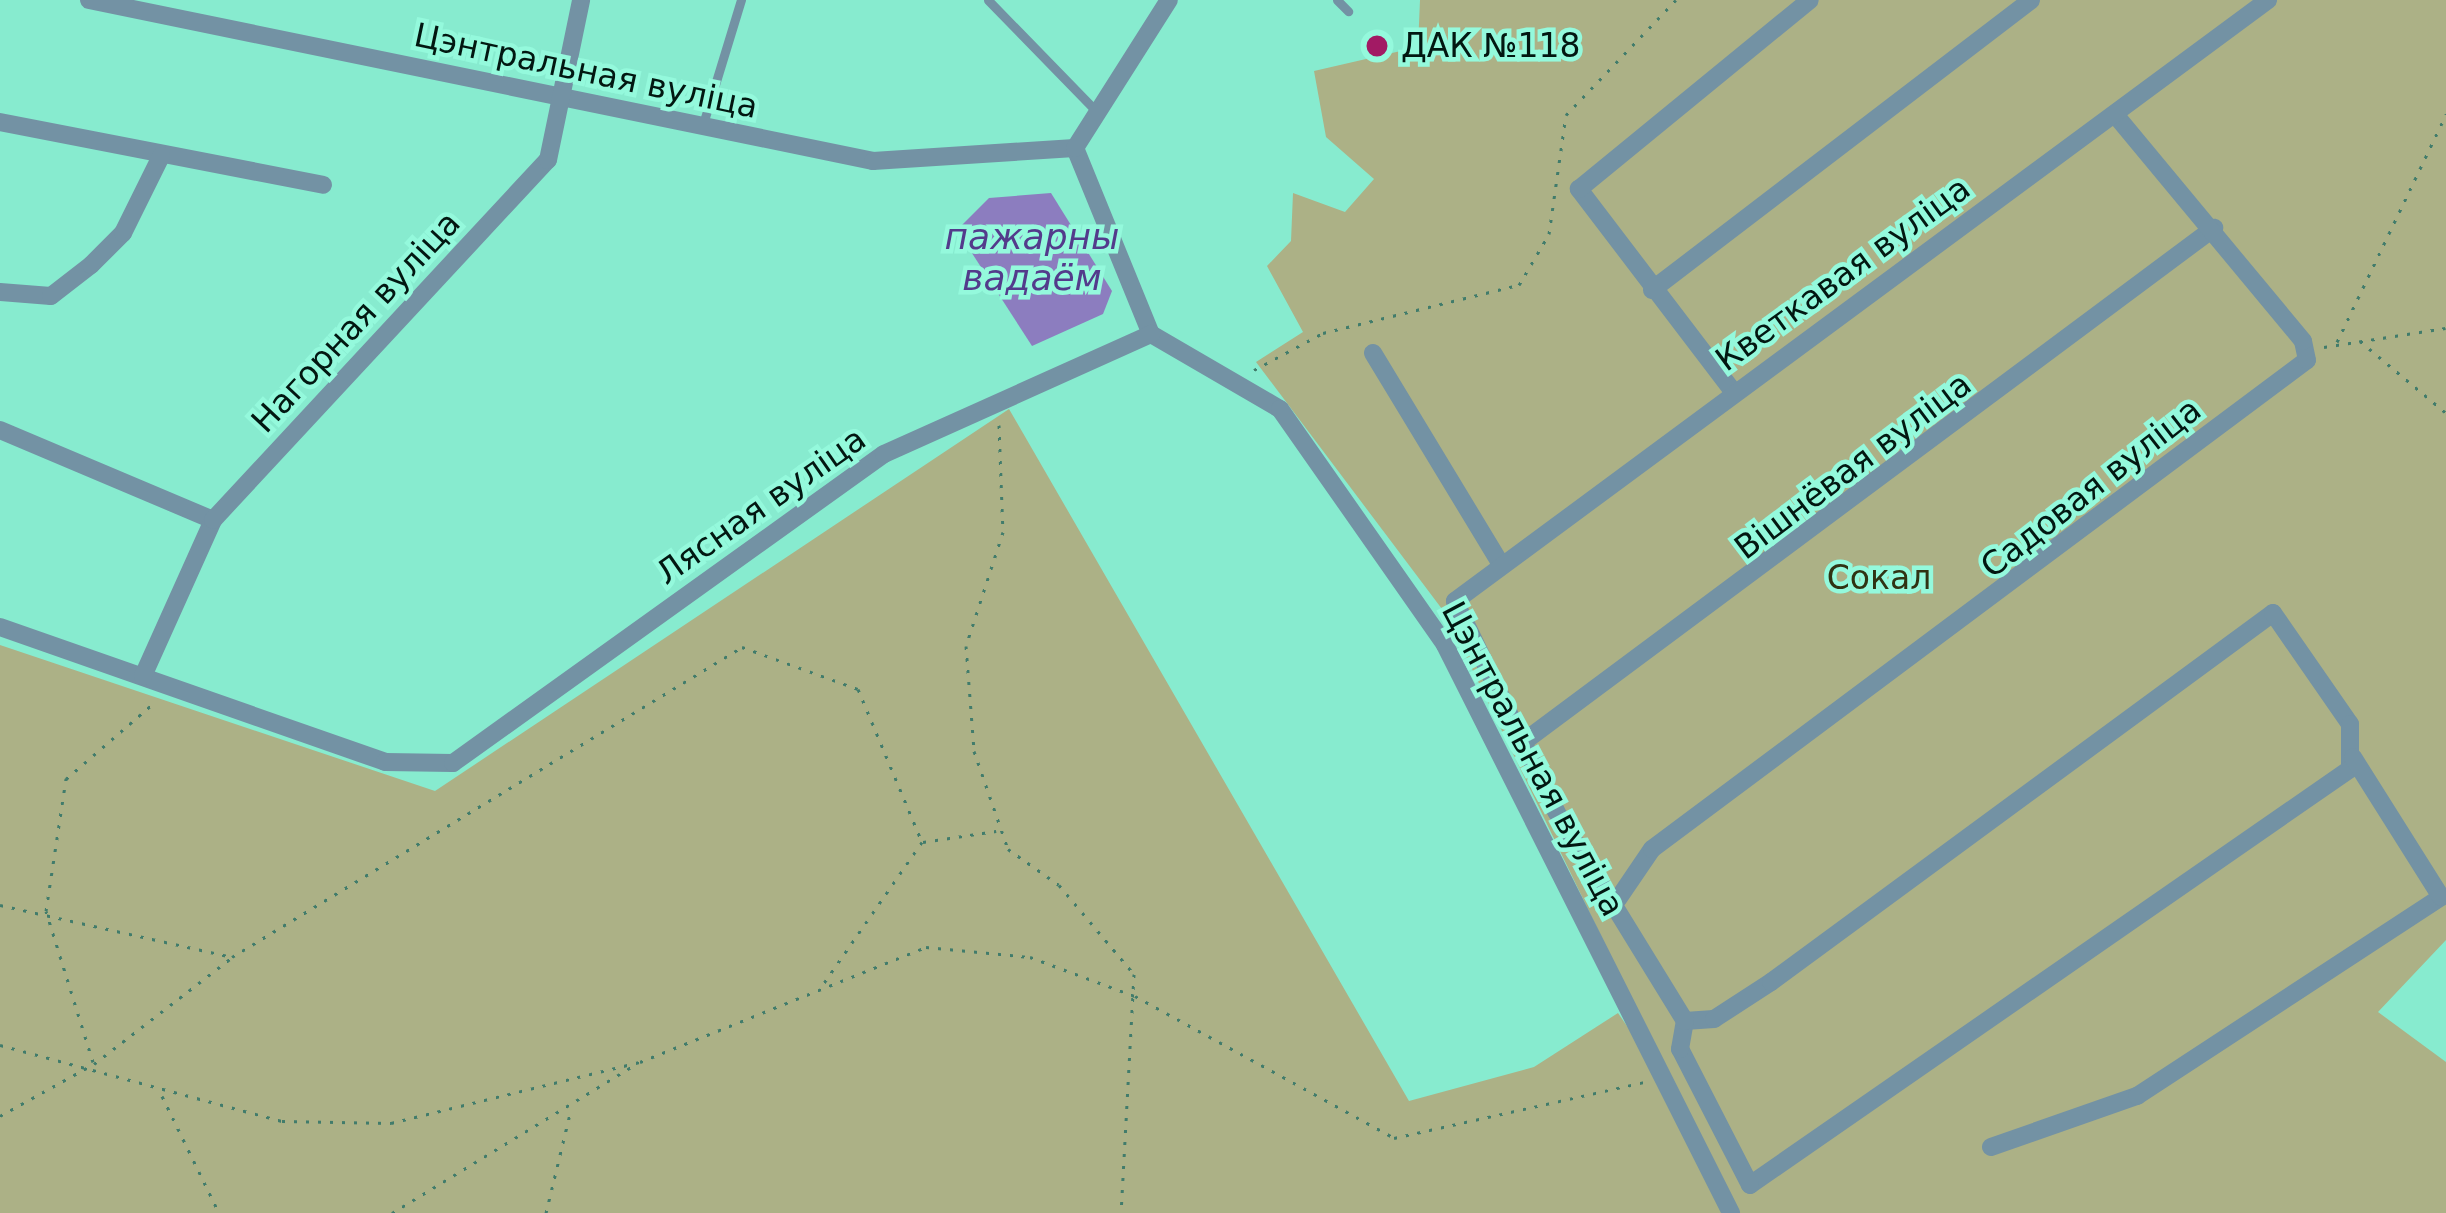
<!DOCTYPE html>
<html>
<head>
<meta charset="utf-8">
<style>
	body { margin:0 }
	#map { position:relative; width:2446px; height:1213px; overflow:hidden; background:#87ebcf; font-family:"DejaVu Sans",sans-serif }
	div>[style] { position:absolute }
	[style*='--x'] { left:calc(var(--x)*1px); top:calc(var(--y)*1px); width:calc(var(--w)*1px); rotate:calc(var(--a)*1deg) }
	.green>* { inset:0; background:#acb186 }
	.water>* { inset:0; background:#8c7dbf }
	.path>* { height:3px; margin-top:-1.5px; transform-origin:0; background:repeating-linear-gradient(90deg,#417c6b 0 3px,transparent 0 12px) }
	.lane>* { height:9px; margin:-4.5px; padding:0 4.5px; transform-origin:4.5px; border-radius:4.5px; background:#7392a4 }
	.street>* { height:18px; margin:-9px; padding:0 9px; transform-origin:9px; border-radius:9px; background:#7392a4 }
	.dots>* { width:33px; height:33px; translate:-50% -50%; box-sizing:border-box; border:6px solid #94f9dc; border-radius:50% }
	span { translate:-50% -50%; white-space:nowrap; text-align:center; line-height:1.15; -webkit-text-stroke:9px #94f9dc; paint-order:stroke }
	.poi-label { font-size:33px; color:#021711 }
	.left { translate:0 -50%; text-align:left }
	.street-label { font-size:33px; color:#021711 }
	.park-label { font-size:33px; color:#303313 }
	.water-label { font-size:36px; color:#533b8b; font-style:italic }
</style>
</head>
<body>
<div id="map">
	<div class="green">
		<div style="clip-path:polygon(1420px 0,2446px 0,2446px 940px,2378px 1012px,2446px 1062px,2446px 1213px,0 1213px,0 645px,435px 791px,1009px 409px,1409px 1101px,1534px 1067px,1618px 1013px,1685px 1110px,1445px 613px,1256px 362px,1303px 332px,1267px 266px,1291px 241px,1293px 193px,1345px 212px,1374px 179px,1326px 137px,1314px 71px,1418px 47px)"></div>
	</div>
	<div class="water">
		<div style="clip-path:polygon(1051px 193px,1112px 291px,1103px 314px,1032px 346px,957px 230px,989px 198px)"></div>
	</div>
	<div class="path">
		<div style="--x:2360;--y:341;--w:112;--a:39.9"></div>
		<div style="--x:2337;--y:342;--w:253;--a:-64.4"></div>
		<div style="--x:2324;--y:347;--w:123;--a:-8.9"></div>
		<div style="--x:1254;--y:370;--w:78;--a:-28.2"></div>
		<div style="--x:1323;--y:333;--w:202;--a:-13.8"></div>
		<div style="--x:1519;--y:285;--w:59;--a:-59.5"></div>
		<div style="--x:1549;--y:234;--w:120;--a:-81.9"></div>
		<div style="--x:1566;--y:115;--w:159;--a:-46.3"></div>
		<div style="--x:999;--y:425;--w:107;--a:87.9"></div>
		<div style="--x:1003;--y:532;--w:120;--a:108"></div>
		<div style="--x:966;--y:646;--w:105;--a:85.6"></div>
		<div style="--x:974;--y:751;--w:104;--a:70.9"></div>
		<div style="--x:1008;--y:849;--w:62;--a:35.2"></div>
		<div style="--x:1059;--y:885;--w:116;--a:49.9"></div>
		<div style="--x:1134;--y:974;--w:239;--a:93.1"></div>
		<div style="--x:923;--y:842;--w:74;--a:-8.6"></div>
		<div style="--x:0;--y:905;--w:238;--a:12.6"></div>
		<div style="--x:232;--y:957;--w:597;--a:-31.29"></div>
		<div style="--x:742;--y:647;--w:123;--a:19.9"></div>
		<div style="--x:858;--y:689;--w:166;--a:67.3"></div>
		<div style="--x:922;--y:842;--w:175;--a:124.8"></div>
		<div style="--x:0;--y:1045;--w:292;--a:15.1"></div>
		<div style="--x:282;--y:1121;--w:109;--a:1.1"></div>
		<div style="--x:391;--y:1123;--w:256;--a:-13.8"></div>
		<div style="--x:640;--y:1062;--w:308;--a:-21.9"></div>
		<div style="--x:926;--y:947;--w:104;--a:5.5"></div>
		<div style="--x:1030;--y:957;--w:112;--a:20.4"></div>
		<div style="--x:1135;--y:996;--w:295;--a:28.7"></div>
		<div style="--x:1394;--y:1138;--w:256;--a:-12.6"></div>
		<div style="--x:93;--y:1062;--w:158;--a:-107.3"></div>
		<div style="--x:46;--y:911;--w:134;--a:-81.4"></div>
		<div style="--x:66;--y:779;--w:119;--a:-40.9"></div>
		<div style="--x:162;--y:1096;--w:130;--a:64"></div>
		<div style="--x:0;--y:1116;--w:107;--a:-29"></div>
		<div style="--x:94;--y:1064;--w:173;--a:-37.7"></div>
		<div style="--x:392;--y:1213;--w:286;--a:-31.4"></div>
		<div style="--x:546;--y:1213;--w:106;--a:-76.4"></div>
	</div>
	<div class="lane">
		<div style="--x:988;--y:0;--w:152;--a:45.8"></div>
		<div style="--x:1337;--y:0;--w:16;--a:45"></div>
		<div style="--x:703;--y:124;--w:130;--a:-73"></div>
	</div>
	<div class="street">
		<div style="--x:89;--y:0;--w:800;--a:11.6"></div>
		<div style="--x:873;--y:161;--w:202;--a:-3.7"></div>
		<div style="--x:1075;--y:148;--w:201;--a:67.8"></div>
		<div style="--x:1151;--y:334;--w:149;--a:30.2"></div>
		<div style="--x:1280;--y:409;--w:288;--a:55"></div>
		<div style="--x:1445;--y:645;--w:636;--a:63.27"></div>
		<div style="--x:0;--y:122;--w:329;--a:11"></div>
		<div style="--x:1075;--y:148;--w:175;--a:-57.6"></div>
		<div style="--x:1652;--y:290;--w:477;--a:-37.4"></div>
		<div style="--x:0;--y:292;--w:51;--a:4.5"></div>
		<div style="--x:51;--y:296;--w:51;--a:-37.8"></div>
		<div style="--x:91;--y:265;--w:45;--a:-45"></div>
		<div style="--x:123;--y:233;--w:86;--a:-63.7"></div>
		<div style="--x:1373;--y:353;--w:245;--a:58.8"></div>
		<div style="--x:1732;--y:390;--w:253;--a:-127.3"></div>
		<div style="--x:1579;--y:189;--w:298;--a:-39.3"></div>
		<div style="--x:0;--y:430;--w:231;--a:22.9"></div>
		<div style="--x:0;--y:627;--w:408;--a:19.3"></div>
		<div style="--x:385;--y:762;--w:68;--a:0.8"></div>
		<div style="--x:453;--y:763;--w:530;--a:-35.64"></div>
		<div style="--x:884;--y:454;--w:293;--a:-24.2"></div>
		<div style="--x:143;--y:676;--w:171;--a:-65.8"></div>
		<div style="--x:213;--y:520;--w:492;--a:-47.1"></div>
		<div style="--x:548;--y:160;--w:163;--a:-78.3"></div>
		<div style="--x:1522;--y:743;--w:863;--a:-36.66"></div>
		<div style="--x:1618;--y:899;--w:60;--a:-55.8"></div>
		<div style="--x:1652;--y:849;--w:817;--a:-36.74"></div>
		<div style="--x:2307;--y:360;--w:19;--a:-102"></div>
		<div style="--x:2303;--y:341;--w:293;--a:-129.7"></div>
		<div style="--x:1685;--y:1021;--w:29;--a:-4"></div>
		<div style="--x:1714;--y:1019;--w:68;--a:-33"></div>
		<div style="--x:1771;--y:982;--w:623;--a:-36.32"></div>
		<div style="--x:2273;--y:613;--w:135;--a:55.3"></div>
		<div style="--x:2350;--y:724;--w:45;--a:90"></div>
		<div style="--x:2350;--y:769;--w:730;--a:145.27"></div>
		<div style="--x:1750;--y:1185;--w:153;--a:-117.2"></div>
		<div style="--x:1680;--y:1049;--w:28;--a:-80"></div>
		<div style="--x:1685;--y:1021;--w:246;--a:-121.6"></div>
		<div style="--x:1556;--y:811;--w:233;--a:-115.7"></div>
		<div style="--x:1455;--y:601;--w:1011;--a:-36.47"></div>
		<div style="--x:1991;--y:1147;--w:155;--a:-19.3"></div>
		<div style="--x:2137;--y:1096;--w:363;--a:-33.2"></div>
		<div style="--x:2441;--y:897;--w:165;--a:-122.2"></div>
	</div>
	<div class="dots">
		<div style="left:1377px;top:46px;background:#a21a64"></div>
	</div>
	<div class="poi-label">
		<span class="left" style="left:1401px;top:46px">ДАК №118</span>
	</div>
	<div class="street-label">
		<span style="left:586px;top:71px;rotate:12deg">Цэнтральная вуліца</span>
		<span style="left:1843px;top:274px;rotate:-36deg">Кветкавая вуліца</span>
		<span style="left:356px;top:322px;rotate:-47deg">Нагорная вуліца</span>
		<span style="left:1853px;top:466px;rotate:-37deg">Вішнёвая вуліца</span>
		<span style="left:2091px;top:488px;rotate:-38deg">Садовая вуліца</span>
		<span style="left:761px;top:506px;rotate:-35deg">Лясная вуліца</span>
		<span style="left:1533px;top:759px;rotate:62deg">Цэнтральная вуліца</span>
	</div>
	<div class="park-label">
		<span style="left:1879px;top:578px">Сокал</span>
	</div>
	<div class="water-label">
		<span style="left:1032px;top:257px">пажарны<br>вадаём</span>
	</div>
</div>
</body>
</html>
